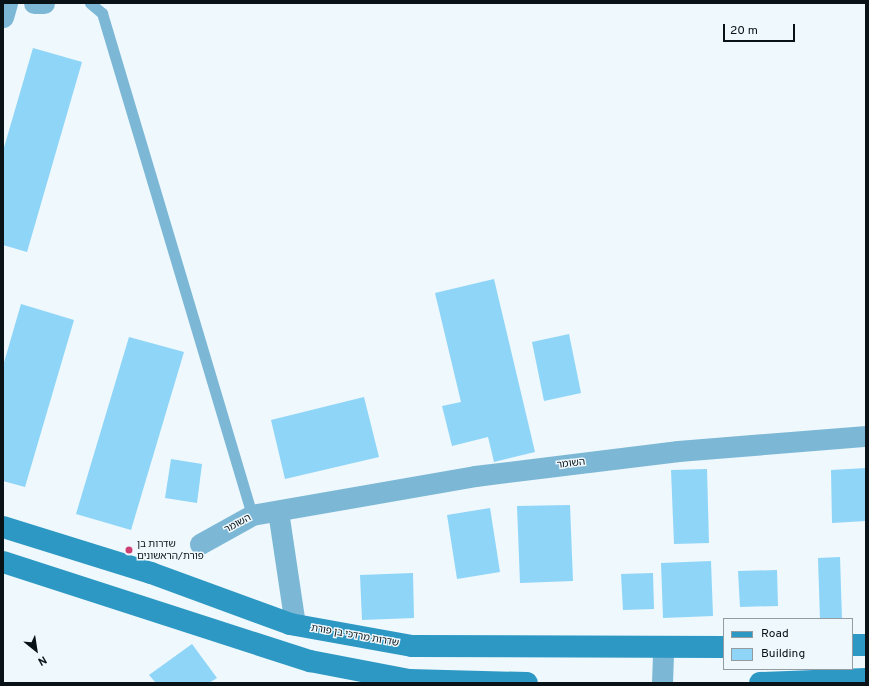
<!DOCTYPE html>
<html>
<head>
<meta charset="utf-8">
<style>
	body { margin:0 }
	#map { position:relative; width:869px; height:686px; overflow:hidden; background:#eef8fd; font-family:Overpass,"Noto Sans Hebrew",sans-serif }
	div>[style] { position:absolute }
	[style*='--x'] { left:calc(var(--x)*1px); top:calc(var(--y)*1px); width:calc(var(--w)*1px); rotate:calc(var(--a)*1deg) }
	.building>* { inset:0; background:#8fd5f8 }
	.lane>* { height:11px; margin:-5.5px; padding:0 5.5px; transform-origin:5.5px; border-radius:5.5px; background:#7cb8d6 }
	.street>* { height:21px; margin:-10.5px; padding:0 10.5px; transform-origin:10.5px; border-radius:10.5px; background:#7cb8d6 }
	.secondary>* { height:22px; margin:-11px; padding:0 11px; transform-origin:11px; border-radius:11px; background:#2d98c4 }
	.dots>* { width:11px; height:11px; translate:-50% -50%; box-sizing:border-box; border:2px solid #eef8fd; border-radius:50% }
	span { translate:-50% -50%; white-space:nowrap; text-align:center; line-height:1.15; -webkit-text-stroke:3px #eef8fd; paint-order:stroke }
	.street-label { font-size:10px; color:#091216 }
	.poi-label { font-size:10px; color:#091216 }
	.left { translate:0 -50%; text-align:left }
	.frame { position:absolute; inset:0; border:4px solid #091216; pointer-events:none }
	.legend { position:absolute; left:723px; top:618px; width:130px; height:52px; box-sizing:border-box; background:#eef8fd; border:1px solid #929ca1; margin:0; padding:5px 7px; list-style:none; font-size:12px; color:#091216 }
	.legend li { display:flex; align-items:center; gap:8px; height:20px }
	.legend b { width:20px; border:1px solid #929ca1 }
	.north { position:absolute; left:16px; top:630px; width:40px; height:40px; -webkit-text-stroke:3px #eef8fd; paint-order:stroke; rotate:150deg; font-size:11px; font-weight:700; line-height:16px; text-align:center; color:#091216 }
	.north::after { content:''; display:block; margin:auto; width:14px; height:18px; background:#091216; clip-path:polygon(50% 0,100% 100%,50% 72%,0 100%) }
	.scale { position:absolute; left:723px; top:24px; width:72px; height:18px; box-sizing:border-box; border:2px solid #091216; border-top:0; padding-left:5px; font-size:12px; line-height:14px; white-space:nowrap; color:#091216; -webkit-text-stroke:3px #eef8fd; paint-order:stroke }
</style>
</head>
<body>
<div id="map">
	<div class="building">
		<div style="clip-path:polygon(33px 48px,82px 62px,27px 252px,3px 245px,3px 151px)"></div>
		<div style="clip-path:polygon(494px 279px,535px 452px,494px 462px,488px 437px,452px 446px,442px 406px,461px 402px,435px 293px)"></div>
		<div style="clip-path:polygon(21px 304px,74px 320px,25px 487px,3px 481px,3px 366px)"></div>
		<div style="clip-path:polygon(569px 334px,581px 393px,544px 401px,532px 342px)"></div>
		<div style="clip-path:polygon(129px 337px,184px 352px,131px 530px,76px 514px)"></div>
		<div style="clip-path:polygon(364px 397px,379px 457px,285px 479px,271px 420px)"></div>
		<div style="clip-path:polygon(171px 459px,202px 464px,197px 503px,165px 498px)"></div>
		<div style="clip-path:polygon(866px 468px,866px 521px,832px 523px,831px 470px)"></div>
		<div style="clip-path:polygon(707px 469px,709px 543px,674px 544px,671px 470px)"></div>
		<div style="clip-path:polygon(570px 505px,573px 581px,520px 583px,517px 506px)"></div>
		<div style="clip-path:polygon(490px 508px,500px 572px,457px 579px,447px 515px)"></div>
		<div style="clip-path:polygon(840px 557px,842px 619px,820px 619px,818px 558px)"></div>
		<div style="clip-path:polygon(711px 561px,713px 616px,663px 618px,661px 563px)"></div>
		<div style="clip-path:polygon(777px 570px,778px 606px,740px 607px,738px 571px)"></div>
		<div style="clip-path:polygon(413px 573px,414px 618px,362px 620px,360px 575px)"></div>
		<div style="clip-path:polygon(653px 573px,654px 609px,623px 610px,621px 574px)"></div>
		<div style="clip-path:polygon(192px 644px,217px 678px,209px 683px,156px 683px,149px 675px)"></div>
	</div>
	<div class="lane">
		<div style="--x:90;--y:3;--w:16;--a:40"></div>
		<div style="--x:102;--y:13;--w:524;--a:73.36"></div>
	</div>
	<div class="street">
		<div style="--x:34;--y:3;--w:10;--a:0"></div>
		<div style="--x:3;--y:17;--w:15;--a:-74"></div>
		<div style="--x:278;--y:511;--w:115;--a:81.5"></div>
		<div style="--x:200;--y:544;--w:60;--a:-29.1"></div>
		<div style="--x:252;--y:515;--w:226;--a:-9.9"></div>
		<div style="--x:475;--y:476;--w:205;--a:-7"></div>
		<div style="--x:678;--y:451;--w:189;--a:-4.6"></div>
		<div style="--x:662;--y:683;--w:35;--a:-88"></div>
	</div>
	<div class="secondary">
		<div style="--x:3;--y:527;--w:155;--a:17.3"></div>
		<div style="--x:151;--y:573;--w:148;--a:20.1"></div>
		<div style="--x:290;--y:624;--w:124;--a:10.2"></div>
		<div style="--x:412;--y:646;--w:312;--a:0.2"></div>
		<div style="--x:3;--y:562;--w:323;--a:17.9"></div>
		<div style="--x:310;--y:661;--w:101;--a:10.9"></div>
		<div style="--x:409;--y:680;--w:118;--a:1.5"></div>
		<div style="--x:852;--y:645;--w:14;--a:0"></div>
		<div style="--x:760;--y:683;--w:106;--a:-2.2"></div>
	</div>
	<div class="dots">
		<div style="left:129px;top:550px;background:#cc4072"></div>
	</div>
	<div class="street-label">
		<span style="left:571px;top:464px;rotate:-7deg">השומר</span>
		<span style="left:238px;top:524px;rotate:-28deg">השומר</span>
		<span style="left:355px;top:636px;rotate:10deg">שדרות מרדכי בן פורת</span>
	</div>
	<div class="poi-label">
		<span class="left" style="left:137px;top:550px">שדרות בן<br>פורת/הראשונים</span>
	</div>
	<div class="frame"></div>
	<ul class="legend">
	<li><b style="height:5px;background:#2d98c4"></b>Road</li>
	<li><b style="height:11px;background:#8fd5f8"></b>Building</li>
	</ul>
	<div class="north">N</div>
	<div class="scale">20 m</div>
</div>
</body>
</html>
